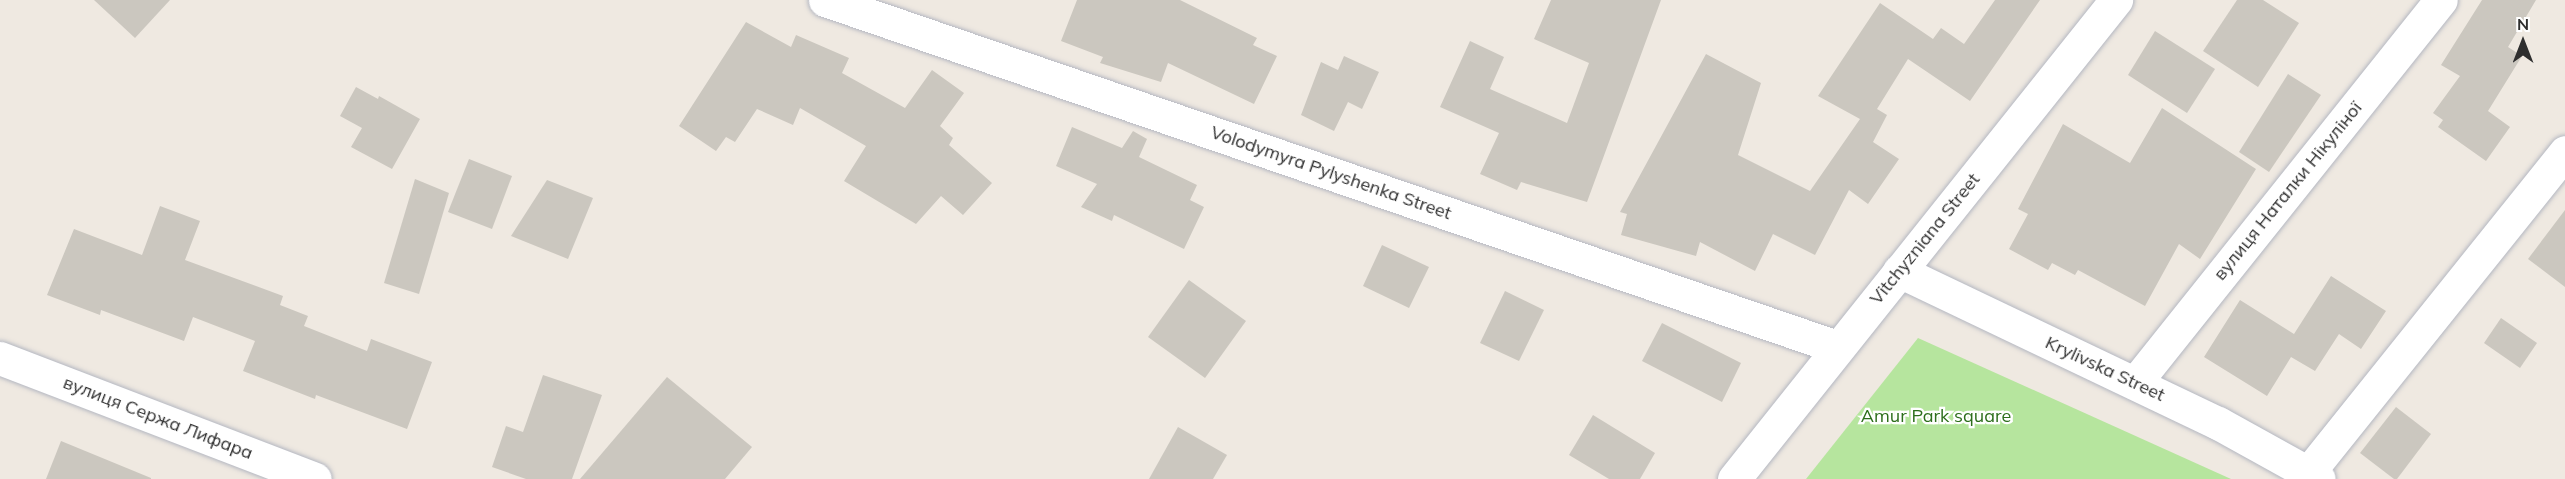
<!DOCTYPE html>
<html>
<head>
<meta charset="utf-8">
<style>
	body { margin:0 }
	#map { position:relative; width:2565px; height:479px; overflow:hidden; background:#efe9e1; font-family:Mulish,sans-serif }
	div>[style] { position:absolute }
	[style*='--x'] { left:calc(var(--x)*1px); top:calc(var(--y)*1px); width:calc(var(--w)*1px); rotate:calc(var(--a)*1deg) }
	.green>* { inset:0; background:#b6e59e }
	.building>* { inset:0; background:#cbc7bf }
	.roads { filter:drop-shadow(0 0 2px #b4b7c1) drop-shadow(0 0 2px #b4b7c1) }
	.street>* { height:33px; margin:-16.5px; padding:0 16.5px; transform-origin:16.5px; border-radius:16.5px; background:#fff }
	.secondary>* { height:33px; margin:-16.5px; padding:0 16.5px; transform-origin:16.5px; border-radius:16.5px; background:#fff }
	span { translate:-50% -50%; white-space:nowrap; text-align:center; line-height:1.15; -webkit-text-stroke:4.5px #fff; paint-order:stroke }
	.street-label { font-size:18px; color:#2e2e2e }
	.park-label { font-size:18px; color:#2c6e1b }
	.north { position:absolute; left:2493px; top:12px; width:60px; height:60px; -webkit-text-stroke:4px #fff; paint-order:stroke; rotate:0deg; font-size:16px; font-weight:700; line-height:24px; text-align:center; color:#2e2e2e }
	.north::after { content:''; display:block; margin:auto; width:21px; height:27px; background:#2e2e2e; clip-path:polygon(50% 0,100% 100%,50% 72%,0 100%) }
</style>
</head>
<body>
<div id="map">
	<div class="green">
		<div style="clip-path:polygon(1918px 338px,2231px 479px,1806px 479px)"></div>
	</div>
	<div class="building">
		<div style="clip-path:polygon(94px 0,170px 0,135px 38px)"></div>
		<div style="clip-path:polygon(1077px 0,1180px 0,1257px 38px,1253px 45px,1277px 56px,1254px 104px,1168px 63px,1161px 82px,1100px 63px,1103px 57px,1061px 41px)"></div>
		<div style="clip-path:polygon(1551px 0,1661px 0,1587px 202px,1521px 182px,1517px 190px,1480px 174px,1499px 133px,1440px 107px,1470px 41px,1504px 57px,1490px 89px,1567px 123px,1589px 63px,1534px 39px)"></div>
		<div style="clip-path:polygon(1995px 0,2040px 0,1970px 101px,1908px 59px,1877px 109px,1887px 115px,1873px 142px,1899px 159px,1868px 204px,1849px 190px,1815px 255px,1773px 234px,1755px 271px,1700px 242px,1696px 256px,1621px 235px,1627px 214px,1620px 212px,1706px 54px,1761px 83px,1738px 155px,1810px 191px,1860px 119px,1818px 96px,1880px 3px,1933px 39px,1941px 28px,1964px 44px)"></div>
		<div style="clip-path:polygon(2237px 0,2263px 0,2299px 23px,2258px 87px,2203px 51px)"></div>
		<div style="clip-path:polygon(2482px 0,2536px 0,2508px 47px,2522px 56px,2488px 111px,2510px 127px,2486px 161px,2438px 127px,2443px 120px,2433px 113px,2460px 76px,2441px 65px)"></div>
		<div style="clip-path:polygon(746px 22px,791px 47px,796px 35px,849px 58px,842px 73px,905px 108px,932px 70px,964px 93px,940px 126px,953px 138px,949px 145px,992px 183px,963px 215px,941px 196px,916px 224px,844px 181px,866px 146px,800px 108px,793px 125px,757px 109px,735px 142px,726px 137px,716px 151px,679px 126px)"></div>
		<div style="clip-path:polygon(2155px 31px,2215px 69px,2187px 113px,2128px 75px)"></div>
		<div style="clip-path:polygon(1344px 56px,1379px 72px,1362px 109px,1348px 102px,1334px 131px,1301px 115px,1321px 62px,1338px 70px)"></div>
		<div style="clip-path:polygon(2288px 74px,2321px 95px,2269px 172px,2239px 152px)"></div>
		<div style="clip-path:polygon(356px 87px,378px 99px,379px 96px,420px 119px,392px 169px,351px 147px,362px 128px,340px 116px)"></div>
		<div style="clip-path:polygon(2162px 108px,2256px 169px,2200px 259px,2179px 244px,2145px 306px,2078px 270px,2075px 275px,2052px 263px,2048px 270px,2009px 249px,2028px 214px,2018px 209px,2063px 124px,2130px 163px)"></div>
		<div style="clip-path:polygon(1072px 127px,1122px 148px,1133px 131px,1147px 139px,1139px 157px,1197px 185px,1190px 200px,1204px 207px,1184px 249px,1114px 215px,1112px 221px,1081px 207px,1097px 184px,1056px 166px)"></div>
		<div style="clip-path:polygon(469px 159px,512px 176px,492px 229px,448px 212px)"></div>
		<div style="clip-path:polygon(415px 179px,449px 193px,419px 294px,384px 283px)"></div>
		<div style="clip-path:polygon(547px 180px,593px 198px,568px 259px,511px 236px)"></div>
		<div style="clip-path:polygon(160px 206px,200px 221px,185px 260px,283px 296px,280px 305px,308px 316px,304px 326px,367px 351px,371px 339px,432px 362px,407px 429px,316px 395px,315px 399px,243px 371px,255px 341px,193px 317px,184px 341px,101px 310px,100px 315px,47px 295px,74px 229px,142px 255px)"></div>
		<div style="clip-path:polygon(2565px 210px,2565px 287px,2528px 259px)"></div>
		<div style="clip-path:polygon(1382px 245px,1429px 267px,1409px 308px,1363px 286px)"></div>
		<div style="clip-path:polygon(2331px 276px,2386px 311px,2361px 349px,2339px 334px,2315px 371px,2291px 357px,2267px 396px,2204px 357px,2240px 300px,2294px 334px)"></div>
		<div style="clip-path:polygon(1189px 280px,1246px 321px,1205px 378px,1148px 337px)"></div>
		<div style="clip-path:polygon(1505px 291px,1544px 310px,1519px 361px,1480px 343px)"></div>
		<div style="clip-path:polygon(2501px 318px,2537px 343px,2520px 368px,2484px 343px)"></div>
		<div style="clip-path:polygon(1662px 323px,1741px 363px,1722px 402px,1642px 361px)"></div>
		<div style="clip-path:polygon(543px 375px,602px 395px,572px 479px,526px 479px,492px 467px,506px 426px,523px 432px)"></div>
		<div style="clip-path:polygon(667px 377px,752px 447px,725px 479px,580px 479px)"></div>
		<div style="clip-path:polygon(2396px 407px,2431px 434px,2397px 479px,2394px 479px,2360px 453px)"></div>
		<div style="clip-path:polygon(1593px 415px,1655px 453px,1640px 479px,1609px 479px,1569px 455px)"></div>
		<div style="clip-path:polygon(1178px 427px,1227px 455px,1213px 479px,1149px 479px)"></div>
		<div style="clip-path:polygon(61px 441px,151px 478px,151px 479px,46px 479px)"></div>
	</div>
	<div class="roads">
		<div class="street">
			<div style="--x:825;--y:0;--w:1070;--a:18.93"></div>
			<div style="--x:1899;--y:271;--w:353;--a:25.5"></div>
			<div style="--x:2218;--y:423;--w:115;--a:29"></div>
			<div style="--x:0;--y:358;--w:337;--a:21"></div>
			<div style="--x:2135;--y:383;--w:490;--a:-51.4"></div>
			<div style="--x:2308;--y:473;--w:411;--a:-51.3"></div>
		</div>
		<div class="secondary">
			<div style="--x:1734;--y:479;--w:613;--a:-51.43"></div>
		</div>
	</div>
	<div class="street-label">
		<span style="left:1331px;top:173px;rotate:19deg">Volodymyra Pylyshenka Street</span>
		<span style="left:2288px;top:191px;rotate:-51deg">вулиця Наталки Нікуліної</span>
		<span style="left:1925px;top:239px;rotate:-51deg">Vitchyzniana Street</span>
		<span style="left:2105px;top:369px;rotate:25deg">Krylivska Street</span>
		<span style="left:158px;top:418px;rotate:21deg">вулиця Сержа Лифара</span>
	</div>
	<div class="park-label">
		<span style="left:1936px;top:416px">Amur Park square</span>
	</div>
	<div class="north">N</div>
</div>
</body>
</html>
